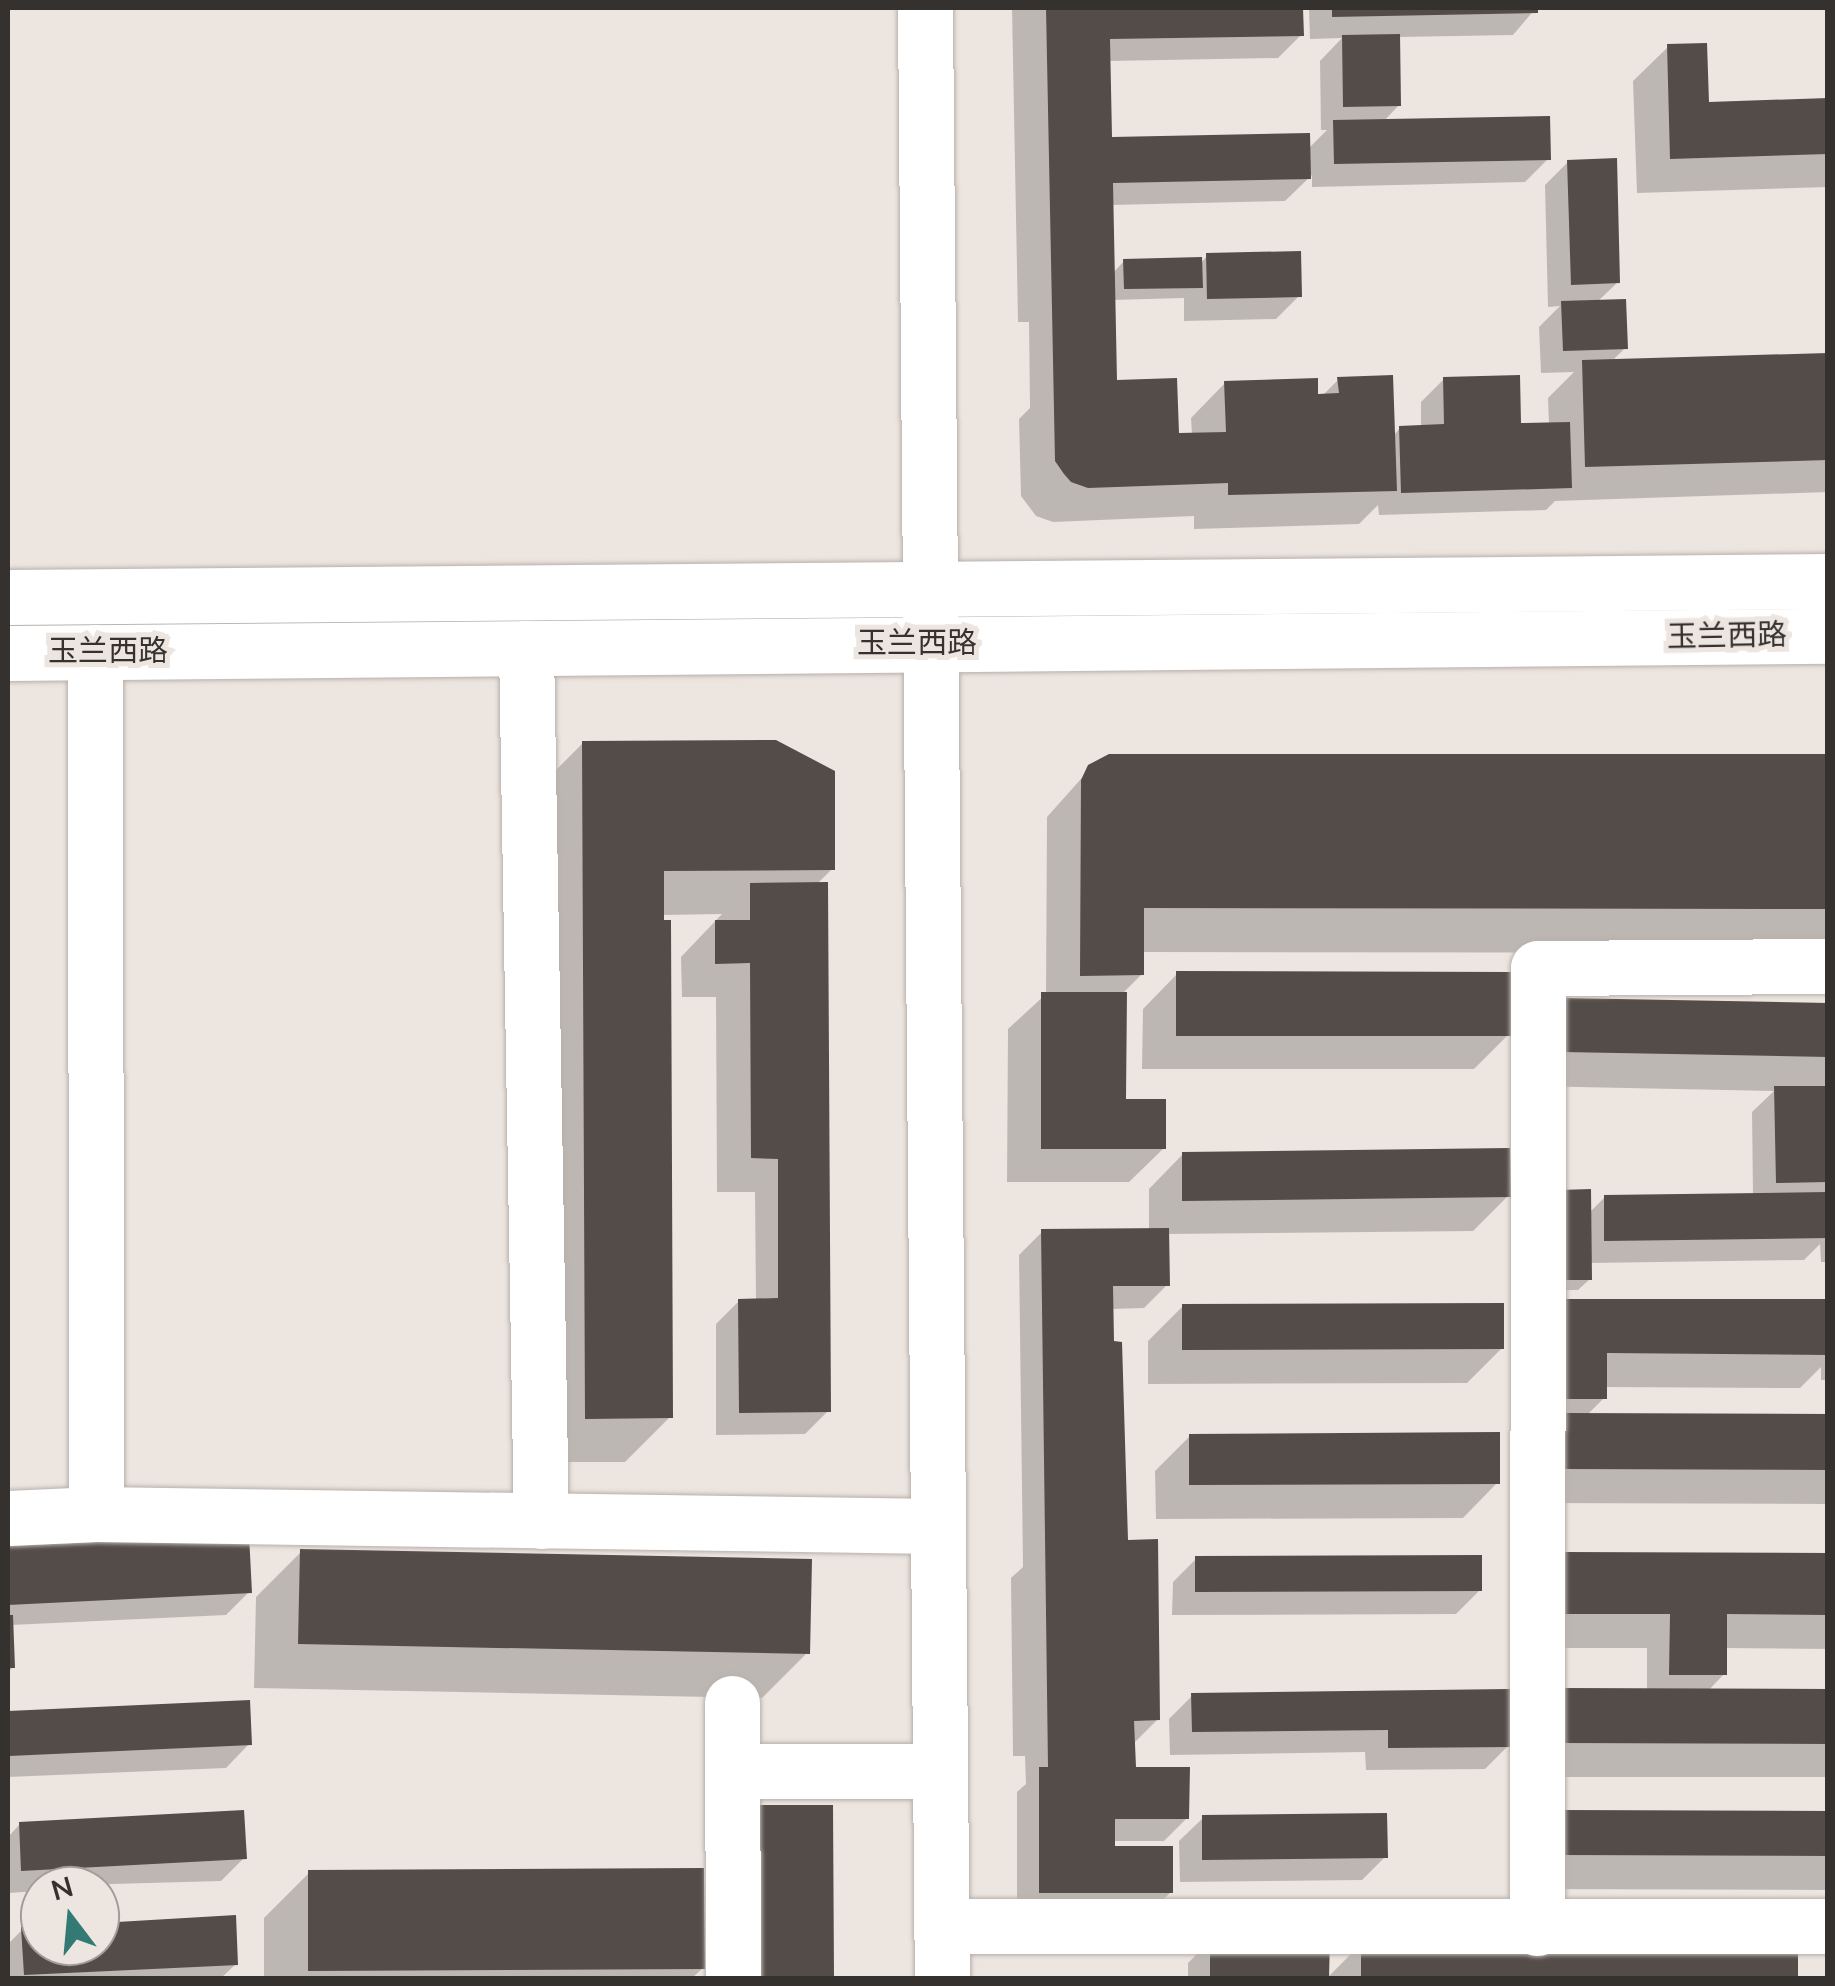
<!DOCTYPE html>
<html>
<head>
<meta charset="utf-8">
<style>
	body { margin:0 }
	#map { position:relative; width:1835px; height:1986px; overflow:hidden; background:#ede5e0; font-family:"Nunito Sans","Noto Sans SC",sans-serif }
	div>[style] { position:absolute }
	[style*='--x'] { left:calc(var(--x)*1px); top:calc(var(--y)*1px); width:calc(var(--w)*1px); rotate:calc(var(--a)*1deg) }
	.shadow>* { inset:0; background:#0003 }
	.building>* { inset:0; background:#534c49 }
	.roads { filter:drop-shadow(0 0 2px #b7b0ab) drop-shadow(0 0 2px #b7b0ab) }
	.minor>* { height:55px; margin:-27.5px; padding:0 27.5px; transform-origin:27.5px; border-radius:27.5px; background:#fff }
	.highway>* { height:55px; margin:-27.5px; padding:0 27.5px; transform-origin:27.5px; border-radius:27.5px; background:#fff }
	span { translate:-50% -50%; white-space:nowrap; text-align:center; line-height:1.15; -webkit-text-stroke:10px #ede5e0; paint-order:stroke }
	.street-label { font-size:30px; color:#34312f }
	.frame { position:absolute; inset:0; border:10px solid #34312f; pointer-events:none }
	.north { position:absolute; left:20px; top:1866px; width:100px; height:100px; box-sizing:border-box; background:#ede5e0; border:2px solid #a39d99; border-radius:50%; rotate:344deg; font-size:28px; font-weight:700; line-height:40px; text-align:center; color:#34312f }
	.north::after { content:''; display:block; margin:auto; width:35px; height:45px; background:#337a74; clip-path:polygon(50% 0,100% 100%,50% 72%,0 100%) }
</style>
</head>
<body>
<div id="map">
	<div class="shadow">
		<div style="clip-path:polygon(1012px 8px,1301px 8px,1301px 35px,1278px 58px,1108px 61px,1109px 143px,1308px 149px,1327px 130px,1321px 130px,1320px 61px,1342px 38px,1310px 39px,1309px 8px,1536px 8px,1513px 35px,1398px 37px,1399px 105px,1383px 122px,1548px 159px,1525px 182px,1312px 187px,1312px 175px,1285px 201px,1110px 205px,1112px 274px,1124px 261px,1200px 264px,1207px 256px,1299px 296px,1276px 319px,1184px 321px,1184px 298px,1112px 300px,1115px 379px,1176px 436px,1192px 435px,1191px 418px,1225px 383px,1322px 396px,1338px 380px,1393px 436px,1400px 428px,1421px 428px,1421px 402px,1444px 379px,1519px 426px,1549px 425px,1548px 398px,1574px 372px,1541px 373px,1539px 327px,1560px 306px,1548px 307px,1545px 185px,1568px 162px,1618px 282px,1596px 303px,1625px 348px,1611px 362px,1828px 355px,1828px 492px,1555px 501px,1546px 510px,1379px 515px,1378px 505px,1359px 524px,1194px 529px,1194px 516px,1053px 522px,1036px 516px,1021px 496px,1019px 419px,1030px 408px,1029px 322px,1018px 322px)"></div>
		<div style="clip-path:polygon(1668px 47px,1706px 104px,1828px 100px,1828px 187px,1637px 193px,1633px 81px)"></div>
		<div style="clip-path:polygon(583px 743px,832px 869px,816px 885px,828px 1411px,805px 1434px,716px 1435px,716px 1324px,739px 1301px,756px 1301px,755px 1192px,717px 1192px,716px 997px,682px 997px,681px 957px,722px 914px,662px 915px,670px 1417px,625px 1462px,541px 1462px,538px 788px)"></div>
		<div style="clip-path:polygon(1828px 757px,1828px 953px,1142px 952px,1142px 974px,1124px 992px,1124px 1101px,1164px 1148px,1129px 1182px,1007px 1182px,1008px 1029px,1046px 994px,1047px 817px,1097px 761px)"></div>
		<div style="clip-path:polygon(1177px 974px,1508px 1035px,1474px 1069px,1142px 1069px,1143px 1009px)"></div>
		<div style="clip-path:polygon(1828px 1005px,1828px 1262px,1821px 1262px,1820px 1244px,1804px 1260px,1589px 1263px,1590px 1279px,1578px 1290px,1550px 1290px,1589px 1213px,1605px 1197px,1753px 1196px,1752px 1112px,1774px 1091px,1529px 1086px,1530px 1035px)"></div>
		<div style="clip-path:polygon(1183px 1154px,1508px 1196px,1473px 1231px,1166px 1234px,1167px 1285px,1144px 1308px,1111px 1309px,1126px 1542px,1158px 1719px,1133px 1744px,1134px 1769px,1187px 1818px,1164px 1841px,1112px 1841px,1112px 1848px,1171px 1892px,1147px 1915px,1017px 1915px,1017px 1792px,1026px 1784px,1025px 1756px,1013px 1756px,1011px 1578px,1023px 1567px,1019px 1255px,1042px 1232px,1149px 1230px,1149px 1189px)"></div>
		<div style="clip-path:polygon(1828px 1302px,1828px 1380px,1821px 1380px,1821px 1367px,1800px 1388px,1604px 1387px,1604px 1398px,1586px 1416px,1828px 1416px,1828px 1504px,1530px 1503px,1529px 1336px)"></div>
		<div style="clip-path:polygon(1183px 1306px,1502px 1348px,1467px 1383px,1148px 1384px,1148px 1341px)"></div>
		<div style="clip-path:polygon(1190px 1436px,1497px 1483px,1463px 1518px,1156px 1519px,1155px 1471px)"></div>
		<div style="clip-path:polygon(247px 1538px,249px 1592px,226px 1615px,11px 1625px,13px 1667px,8px 1672px,8px 1548px)"></div>
		<div style="clip-path:polygon(301px 1552px,807px 1653px,762px 1698px,254px 1688px,256px 1597px)"></div>
		<div style="clip-path:polygon(1828px 1555px,1828px 1649px,1724px 1648px,1724px 1674px,1708px 1691px,1828px 1691px,1828px 1777px,1527px 1777px,1528px 1725px,1647px 1691px,1647px 1648px,1529px 1648px,1529px 1589px)"></div>
		<div style="clip-path:polygon(1196px 1559px,1480px 1590px,1456px 1614px,1172px 1615px,1173px 1582px)"></div>
		<div style="clip-path:polygon(1192px 1696px,1508px 1746px,1485px 1769px,1366px 1770px,1365px 1752px,1170px 1755px,1169px 1719px)"></div>
		<div style="clip-path:polygon(248px 1703px,249px 1744px,226px 1768px,8px 1777px,8px 1713px)"></div>
		<div style="clip-path:polygon(1828px 1814px,1828px 1890px,1527px 1889px,1527px 1847px)"></div>
		<div style="clip-path:polygon(1203px 1818px,1385px 1857px,1362px 1880px,1180px 1882px,1179px 1841px)"></div>
		<div style="clip-path:polygon(20px 1824px,244px 1858px,221px 1881px,40px 1886px,40px 1891px,8px 1893px,8px 1837px)"></div>
		<div style="clip-path:polygon(309px 1873px,703px 1968px,692px 1978px,264px 1978px,264px 1918px)"></div>
		<div style="clip-path:polygon(100px 1925px,236px 1964px,221px 1978px,8px 1978px,8px 1944px,22px 1930px,40px 1929px,40px 1946px,100px 1946px)"></div>
		<div style="clip-path:polygon(1211px 1940px,1327px 1941px,1327px 1978px,1188px 1978px,1188px 1963px)"></div>
		<div style="clip-path:polygon(1362px 1943px,1795px 1944px,1796px 1978px,1327px 1978px)"></div>
	</div>
	<div class="building">
		<div style="clip-path:polygon(1046px 8px,1303px 8px,1304px 36px,1110px 39px,1112px 137px,1310px 133px,1311px 179px,1113px 183px,1117px 380px,1177px 378px,1179px 433px,1226px 432px,1224px 381px,1318px 378px,1318px 394px,1339px 393px,1337px 377px,1393px 375px,1397px 491px,1228px 495px,1228px 483px,1088px 488px,1071px 482px,1064px 474px,1055px 461px)"></div>
		<div style="clip-path:polygon(1332px 8px,1538px 8px,1538px 13px,1332px 17px)"></div>
		<div style="clip-path:polygon(1400px 34px,1401px 106px,1343px 107px,1342px 35px)"></div>
		<div style="clip-path:polygon(1707px 43px,1709px 102px,1828px 98px,1828px 154px,1670px 159px,1667px 44px)"></div>
		<div style="clip-path:polygon(1550px 116px,1551px 160px,1334px 164px,1333px 120px)"></div>
		<div style="clip-path:polygon(1617px 158px,1620px 283px,1571px 285px,1567px 160px)"></div>
		<div style="clip-path:polygon(1301px 251px,1302px 297px,1207px 299px,1206px 253px)"></div>
		<div style="clip-path:polygon(1202px 257px,1203px 288px,1124px 289px,1123px 259px)"></div>
		<div style="clip-path:polygon(1626px 299px,1628px 349px,1563px 351px,1561px 301px)"></div>
		<div style="clip-path:polygon(1828px 353px,1828px 460px,1585px 467px,1582px 360px)"></div>
		<div style="clip-path:polygon(1520px 375px,1521px 423px,1570px 422px,1572px 488px,1401px 493px,1399px 426px,1444px 424px,1443px 377px)"></div>
		<div style="clip-path:polygon(776px 740px,835px 771px,835px 870px,664px 871px,664px 920px,671px 920px,673px 1418px,585px 1419px,582px 741px)"></div>
		<div style="clip-path:polygon(1109px 754px,1828px 754px,1828px 909px,1144px 908px,1144px 975px,1080px 976px,1081px 780px,1088px 765px)"></div>
		<div style="clip-path:polygon(828px 882px,831px 1412px,739px 1413px,738px 1299px,778px 1298px,778px 1159px,751px 1158px,750px 963px,715px 964px,715px 920px,750px 920px,750px 883px)"></div>
		<div style="clip-path:polygon(1176px 971px,1511px 972px,1511px 1036px,1176px 1036px)"></div>
		<div style="clip-path:polygon(1041px 992px,1127px 992px,1126px 1099px,1166px 1099px,1166px 1149px,1041px 1149px)"></div>
		<div style="clip-path:polygon(1564px 998px,1828px 1003px,1828px 1057px,1563px 1052px)"></div>
		<div style="clip-path:polygon(1774px 1086px,1828px 1086px,1828px 1182px,1776px 1183px)"></div>
		<div style="clip-path:polygon(1510px 1148px,1511px 1197px,1182px 1201px,1182px 1152px)"></div>
		<div style="clip-path:polygon(1591px 1189px,1592px 1280px,1560px 1280px,1559px 1190px)"></div>
		<div style="clip-path:polygon(1828px 1192px,1828px 1238px,1604px 1241px,1604px 1195px)"></div>
		<div style="clip-path:polygon(1169px 1228px,1170px 1286px,1113px 1286px,1114px 1341px,1122px 1342px,1128px 1540px,1158px 1539px,1160px 1720px,1134px 1721px,1136px 1767px,1190px 1767px,1189px 1819px,1115px 1819px,1115px 1846px,1173px 1846px,1173px 1893px,1039px 1893px,1039px 1767px,1048px 1767px,1041px 1229px)"></div>
		<div style="clip-path:polygon(1562px 1299px,1828px 1299px,1828px 1355px,1607px 1353px,1607px 1399px,1561px 1399px)"></div>
		<div style="clip-path:polygon(1504px 1303px,1504px 1349px,1182px 1350px,1182px 1304px)"></div>
		<div style="clip-path:polygon(1564px 1413px,1828px 1414px,1828px 1470px,1564px 1469px)"></div>
		<div style="clip-path:polygon(1500px 1432px,1500px 1484px,1189px 1485px,1189px 1434px)"></div>
		<div style="clip-path:polygon(249px 1535px,252px 1593px,8px 1605px,8px 1546px)"></div>
		<div style="clip-path:polygon(300px 1549px,812px 1559px,810px 1654px,298px 1644px)"></div>
		<div style="clip-path:polygon(1563px 1552px,1828px 1553px,1828px 1615px,1727px 1614px,1727px 1675px,1669px 1675px,1670px 1614px,1563px 1614px)"></div>
		<div style="clip-path:polygon(1482px 1555px,1482px 1591px,1195px 1592px,1195px 1556px)"></div>
		<div style="clip-path:polygon(8px 1615px,13px 1615px,15px 1668px,8px 1668px)"></div>
		<div style="clip-path:polygon(1561px 1688px,1828px 1689px,1828px 1744px,1561px 1743px)"></div>
		<div style="clip-path:polygon(1510px 1689px,1511px 1747px,1388px 1748px,1388px 1730px,1192px 1732px,1191px 1693px)"></div>
		<div style="clip-path:polygon(250px 1700px,252px 1745px,9px 1756px,8px 1711px)"></div>
		<div style="clip-path:polygon(752px 1805px,833px 1805px,834px 1978px,752px 1978px)"></div>
		<div style="clip-path:polygon(244px 1810px,247px 1859px,21px 1871px,19px 1822px)"></div>
		<div style="clip-path:polygon(1561px 1810px,1828px 1811px,1828px 1856px,1561px 1855px)"></div>
		<div style="clip-path:polygon(1387px 1813px,1388px 1858px,1202px 1860px,1202px 1815px)"></div>
		<div style="clip-path:polygon(704px 1868px,705px 1969px,308px 1971px,308px 1870px)"></div>
		<div style="clip-path:polygon(236px 1915px,238px 1965px,24px 1975px,21px 1927px,40px 1926px,40px 1946px,100px 1946px,100px 1923px)"></div>
		<div style="clip-path:polygon(1210px 1937px,1330px 1938px,1329px 1978px,1210px 1978px)"></div>
		<div style="clip-path:polygon(1361px 1940px,1798px 1941px,1798px 1978px,1361px 1978px)"></div>
	</div>
	<div class="roads">
		<div class="minor">
			<div style="--x:925;--y:8;--w:1970;--a:89.51"></div>
			<div style="--x:526;--y:648;--w:873;--a:89.02"></div>
			<div style="--x:95;--y:652;--w:862;--a:89.93"></div>
			<div style="--x:8;--y:1518;--w:88;--a:-2.6"></div>
			<div style="--x:96;--y:1514;--w:842;--a:0.82"></div>
			<div style="--x:732;--y:1703;--w:275;--a:89.8"></div>
			<div style="--x:732;--y:1771;--w:208;--a:0"></div>
			<div style="--x:941;--y:1926;--w:887;--a:0"></div>
			<div style="--x:1537;--y:1928;--w:960;--a:-89.94"></div>
			<div style="--x:1538;--y:968;--w:290;--a:-0.4"></div>
		</div>
		<div class="highway">
			<div style="--x:8;--y:597;--w:1820;--a:-0.5"></div>
			<div style="--x:8;--y:653;--w:1820;--a:-0.54"></div>
		</div>
	</div>
	<div class="street-label">
		<span style="left:1727px;top:637px;rotate:-1deg">玉兰西路</span>
		<span style="left:917px;top:644px">玉兰西路</span>
		<span style="left:108px;top:652px">玉兰西路</span>
	</div>
	<div class="frame"></div>
	<div class="north">N</div>
</div>
</body>
</html>
